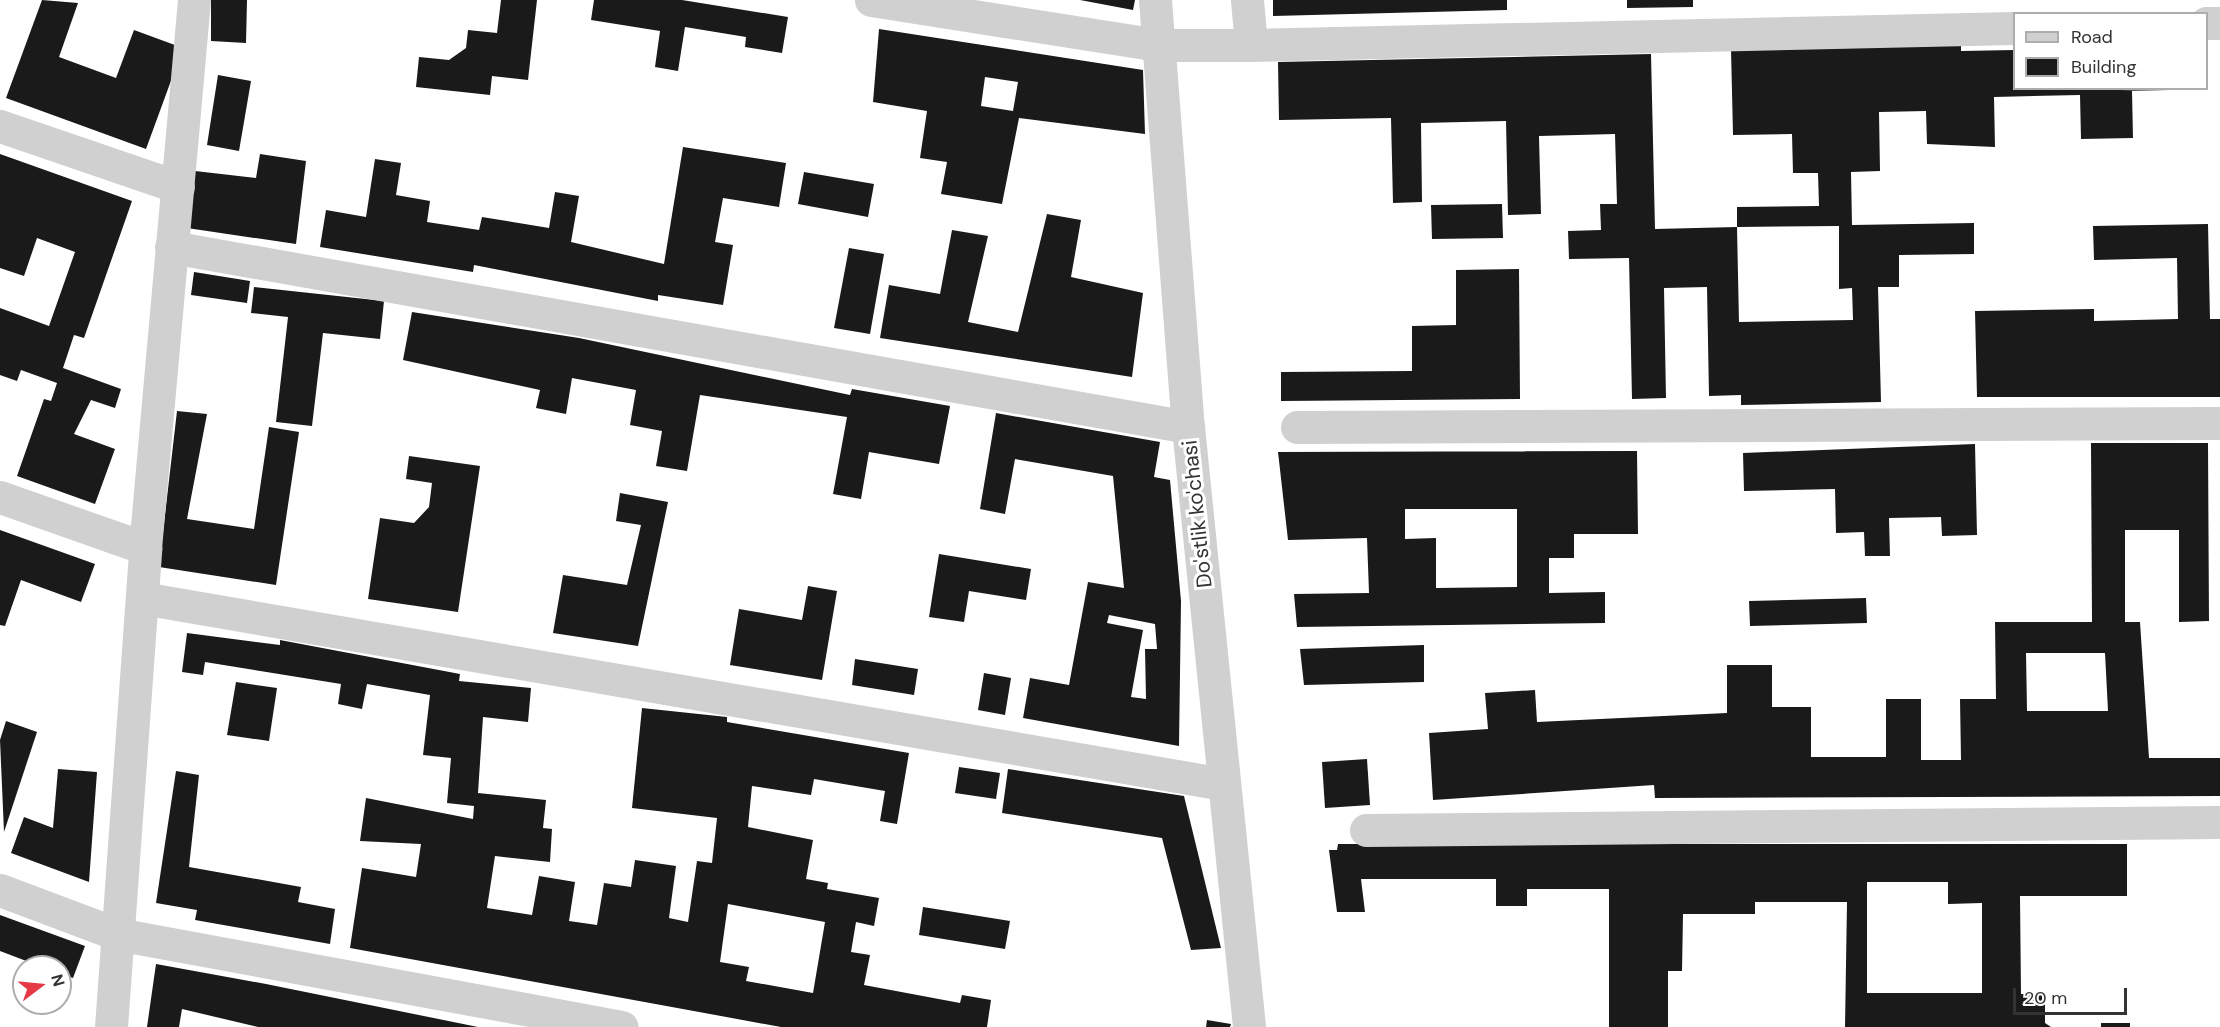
<!DOCTYPE html>
<html>
<head>
<meta charset="utf-8">
<style>
	body { margin:0 }
	#map { position:relative; width:2220px; height:1027px; overflow:hidden; background:#fff; font-family:"DM Sans",sans-serif }
	div>[style] { position:absolute }
	[style*='--x'] { left:calc(var(--x)*1px); top:calc(var(--y)*1px); width:calc(var(--w)*1px); rotate:calc(var(--a)*1deg) }
	.building>* { inset:0; background:#1a1a1a }
	.minor>* { height:33px; margin:-16.5px; padding:0 16.5px; transform-origin:16.5px; border-radius:16.5px; background:#d0d0d0 }
	span { translate:-50% -50%; white-space:nowrap; text-align:center; line-height:1.15; -webkit-text-stroke:6px #fff; paint-order:stroke }
	.street-label { font-size:21px; color:#333 }
	.legend { position:absolute; left:2013px; top:12px; width:195px; height:78px; box-sizing:border-box; background:#fff; border:2px solid #adadad; margin:0; padding:8px 10px; list-style:none; font-size:18px; color:#333 }
	.legend li { display:flex; align-items:center; gap:12px; height:30px }
	.legend b { width:30px; border:2px solid #adadad }
	.north { position:absolute; left:12px; top:955px; width:60px; height:60px; box-sizing:border-box; background:#fff; border:2px solid #adadad; border-radius:50%; rotate:74deg; font-size:16px; font-weight:700; line-height:24px; text-align:center; color:#333 }
	.north::after { content:''; display:block; margin:auto; width:21px; height:27px; background:#e63946; clip-path:polygon(50% 0,100% 100%,50% 72%,0 100%) }
	.scale { position:absolute; left:2013px; top:988px; width:114px; height:27px; box-sizing:border-box; border:3px solid #333; border-top:0; padding-left:8px; font-size:18px; line-height:21px; white-space:nowrap; color:#333; -webkit-text-stroke:4px #fff; paint-order:stroke }
</style>
</head>
<body>
<div id="map">
	<div class="building">
		<div style="clip-path:polygon(42px 0,78px 3px,59px 57px,116px 78px,134px 30px,183px 48px,146px 149px,6px 98px)"></div>
		<div style="clip-path:polygon(211px 0,247px 0,246px 43px,211px 41px)"></div>
		<div style="clip-path:polygon(501px 0,537px 0,528px 80px,492px 76px,490px 95px,416px 87px,419px 57px,449px 60px,466px 48px,468px 30px,497px 33px)"></div>
		<div style="clip-path:polygon(594px 0,682px 0,788px 17px,782px 53px,745px 47px,746px 37px,685px 27px,678px 71px,655px 67px,660px 31px,591px 20px)"></div>
		<div style="clip-path:polygon(1080px 0,1135px 0,1133px 10px)"></div>
		<div style="clip-path:polygon(1273px 0,1507px 0,1507px 10px,1273px 16px)"></div>
		<div style="clip-path:polygon(1627px 0,1693px 0,1693px 7px,1627px 8px)"></div>
		<div style="clip-path:polygon(evenodd,879px 29px,1143px 70px,1145px 134px,1019px 118px,1002px 204px,941px 194px,947px 162px,920px 158px,927px 111px,873px 102px,879px 29px,985px 77px,1018px 82px,1013px 111px,981px 106px,985px 77px)"></div>
		<div style="clip-path:polygon(1961px 45px,1961px 51px,2014px 50px,2014px 88px,2170px 91px,2132px 91px,2133px 138px,2081px 139px,2080px 95px,1994px 97px,1995px 147px,1927px 144px,1926px 111px,1879px 112px,1880px 171px,1851px 172px,1852px 225px,1974px 223px,1974px 254px,1899px 255px,1899px 287px,1878px 287px,1881px 402px,1741px 405px,1741px 395px,1709px 396px,1707px 287px,1664px 288px,1666px 398px,1632px 399px,1629px 258px,1569px 259px,1568px 231px,1601px 230px,1600px 204px,1617px 204px,1615px 134px,1539px 136px,1541px 214px,1508px 215px,1506px 121px,1421px 123px,1422px 202px,1393px 203px,1391px 118px,1279px 120px,1278px 62px,1651px 54px,1655px 229px,1737px 227px,1739px 322px,1853px 320px,1852px 288px,1839px 289px,1839px 226px,1737px 227px,1737px 207px,1819px 206px,1818px 173px,1793px 173px,1792px 134px,1733px 135px,1731px 49px)"></div>
		<div style="clip-path:polygon(218px 75px,251px 81px,239px 151px,207px 145px)"></div>
		<div style="clip-path:polygon(683px 147px,786px 163px,779px 207px,723px 198px,715px 242px,733px 245px,723px 305px,658px 295px,658px 301px,474px 265px,473px 272px,320px 247px,326px 210px,366px 217px,375px 159px,401px 163px,396px 195px,430px 201px,427px 222px,479px 230px,482px 217px,549px 228px,555px 192px,579px 196px,571px 242px,664px 264px)"></div>
		<div style="clip-path:polygon(0 154px,132px 201px,84px 338px,74px 335px,63px 368px,121px 389px,115px 408px,91px 400px,74px 434px,115px 449px,95px 504px,17px 476px,44px 399px,51px 401px,57px 383px,21px 370px,17px 381px,0 375px,0 308px,49px 326px,75px 252px,37px 238px,24px 276px,0 268px)"></div>
		<div style="clip-path:polygon(260px 154px,306px 161px,296px 244px,187px 228px,195px 171px,256px 178px)"></div>
		<div style="clip-path:polygon(804px 172px,874px 184px,868px 217px,798px 204px)"></div>
		<div style="clip-path:polygon(1502px 204px,1503px 238px,1432px 239px,1431px 205px)"></div>
		<div style="clip-path:polygon(1047px 214px,1081px 220px,1071px 277px,1143px 293px,1132px 377px,880px 338px,889px 285px,940px 294px,952px 230px,988px 236px,968px 322px,1018px 332px)"></div>
		<div style="clip-path:polygon(2208px 224px,2210px 319px,2220px 319px,2220px 397px,1977px 397px,1975px 311px,2094px 309px,2094px 321px,2178px 319px,2177px 258px,2094px 260px,2093px 226px)"></div>
		<div style="clip-path:polygon(849px 248px,884px 254px,870px 334px,834px 328px)"></div>
		<div style="clip-path:polygon(1519px 269px,1520px 399px,1281px 401px,1281px 372px,1412px 371px,1412px 326px,1456px 325px,1456px 270px)"></div>
		<div style="clip-path:polygon(194px 272px,250px 281px,247px 303px,191px 295px)"></div>
		<div style="clip-path:polygon(254px 287px,384px 301px,380px 339px,323px 333px,312px 426px,276px 422px,288px 317px,251px 313px)"></div>
		<div style="clip-path:polygon(412px 312px,579px 338px,850px 395px,852px 389px,950px 406px,939px 464px,869px 452px,861px 499px,833px 494px,847px 417px,700px 395px,687px 471px,656px 466px,662px 431px,630px 425px,636px 390px,572px 378px,566px 414px,536px 408px,540px 390px,403px 360px)"></div>
		<div style="clip-path:polygon(177px 411px,207px 414px,187px 519px,254px 529px,269px 427px,299px 432px,276px 585px,159px 567px)"></div>
		<div style="clip-path:polygon(evenodd,996px 413px,1160px 442px,1154px 477px,1170px 480px,1181px 601px,1179px 746px,1023px 718px,1030px 678px,1069px 685px,1088px 582px,1124px 588px,1113px 476px,1015px 459px,1005px 514px,980px 509px,996px 413px,1109px 615px,1155px 624px,1157px 649px,1145px 649px,1146px 699px,1131px 697px,1143px 630px,1107px 623px,1109px 615px)"></div>
		<div style="clip-path:polygon(evenodd,2091px 443px,2208px 443px,2209px 621px,2179px 622px,2179px 530px,2125px 530px,2125px 622px,2140px 622px,2149px 758px,2220px 758px,2220px 796px,1655px 798px,1654px 785px,1433px 800px,1429px 733px,1488px 729px,1485px 693px,1535px 690px,1537px 722px,1727px 713px,1727px 665px,1772px 665px,1772px 707px,1811px 707px,1811px 757px,1886px 757px,1886px 699px,1921px 699px,1921px 760px,1961px 760px,1960px 699px,1996px 699px,1995px 622px,2092px 622px,2091px 443px,2026px 653px,2105px 653px,2108px 711px,2027px 711px,2026px 653px)"></div>
		<div style="clip-path:polygon(1975px 444px,1977px 535px,1942px 536px,1941px 517px,1889px 518px,1890px 556px,1865px 556px,1864px 532px,1836px 533px,1835px 489px,1744px 491px,1743px 453px)"></div>
		<div style="clip-path:polygon(evenodd,1637px 451px,1638px 534px,1574px 534px,1574px 558px,1549px 558px,1549px 593px,1605px 592px,1605px 623px,1297px 627px,1294px 594px,1369px 593px,1367px 538px,1288px 540px,1278px 452px,1637px 451px,1405px 509px,1517px 509px,1517px 587px,1436px 588px,1436px 538px,1405px 539px,1405px 509px)"></div>
		<div style="clip-path:polygon(409px 456px,480px 466px,458px 612px,368px 599px,380px 518px,414px 523px,429px 507px,432px 483px,406px 479px)"></div>
		<div style="clip-path:polygon(620px 493px,668px 502px,638px 646px,553px 633px,563px 575px,627px 585px,641px 525px,616px 521px)"></div>
		<div style="clip-path:polygon(0 530px,95px 564px,81px 602px,21px 580px,5px 626px,0 625px)"></div>
		<div style="clip-path:polygon(939px 554px,1031px 569px,1026px 600px,969px 591px,964px 622px,929px 617px)"></div>
		<div style="clip-path:polygon(808px 586px,837px 591px,822px 680px,730px 665px,739px 609px,802px 620px)"></div>
		<div style="clip-path:polygon(1866px 598px,1867px 623px,1750px 626px,1749px 601px)"></div>
		<div style="clip-path:polygon(evenodd,187px 633px,280px 645px,280px 640px,460px 674px,459px 681px,531px 688px,528px 722px,483px 717px,478px 793px,546px 800px,543px 828px,552px 829px,550px 862px,495px 856px,487px 908px,532px 915px,539px 876px,575px 882px,569px 921px,597px 925px,604px 883px,631px 887px,635px 860px,676px 866px,669px 918px,688px 922px,697px 861px,712px 863px,717px 818px,632px 808px,642px 708px,727px 717px,727px 722px,909px 753px,897px 824px,880px 821px,885px 791px,814px 779px,811px 795px,752px 786px,748px 827px,813px 840px,806px 879px,828px 883px,827px 889px,879px 898px,874px 926px,856px 922px,851px 952px,870px 955px,864px 985px,960px 1003px,962px 995px,991px 1000px,987px 1027px,781px 1027px,350px 948px,362px 868px,416px 877px,421px 844px,360px 841px,366px 798px,473px 819px,474px 806px,447px 803px,451px 758px,423px 755px,430px 695px,367px 684px,362px 709px,338px 704px,341px 684px,205px 662px,203px 675px,182px 672px,187px 633px,728px 904px,825px 922px,813px 993px,746px 981px,749px 967px,720px 962px,728px 904px)"></div>
		<div style="clip-path:polygon(1424px 645px,1424px 682px,1304px 685px,1300px 649px)"></div>
		<div style="clip-path:polygon(855px 659px,918px 669px,914px 695px,852px 685px)"></div>
		<div style="clip-path:polygon(984px 673px,1011px 678px,1005px 715px,978px 710px)"></div>
		<div style="clip-path:polygon(236px 682px,277px 688px,269px 741px,227px 735px)"></div>
		<div style="clip-path:polygon(6px 721px,37px 732px,4px 832px,0 740px)"></div>
		<div style="clip-path:polygon(1367px 759px,1370px 805px,1325px 808px,1322px 762px)"></div>
		<div style="clip-path:polygon(959px 767px,1000px 773px,996px 799px,955px 793px)"></div>
		<div style="clip-path:polygon(58px 769px,97px 772px,89px 882px,11px 853px,24px 817px,53px 828px)"></div>
		<div style="clip-path:polygon(1008px 769px,1184px 796px,1221px 948px,1191px 950px,1162px 838px,1002px 813px)"></div>
		<div style="clip-path:polygon(176px 771px,199px 775px,189px 867px,301px 887px,298px 902px,335px 909px,330px 944px,195px 920px,197px 910px,156px 903px)"></div>
		<div style="clip-path:polygon(evenodd,1338px 844px,2127px 844px,2127px 896px,2020px 896px,2021px 994px,2045px 994px,2045px 1023px,2051px 1027px,1845px 1027px,1847px 902px,1755px 902px,1755px 914px,1683px 914px,1682px 971px,1668px 971px,1668px 1027px,1609px 1027px,1609px 889px,1527px 889px,1527px 906px,1496px 906px,1496px 879px,1361px 879px,1365px 912px,1337px 912px,1329px 850px,1337px 850px,1338px 844px,1867px 882px,1948px 882px,1948px 904px,1982px 903px,1982px 993px,1867px 993px,1867px 882px)"></div>
		<div style="clip-path:polygon(923px 907px,1010px 921px,1005px 949px,919px 935px)"></div>
		<div style="clip-path:polygon(0 915px,85px 946px,73px 978px,60px 974px,60px 967px,42px 967px,0 951px)"></div>
		<div style="clip-path:polygon(156px 964px,266px 984px,478px 1027px,258px 1027px,182px 1009px,179px 1027px,147px 1027px)"></div>
		<div style="clip-path:polygon(1207px 1020px,1231px 1024px,1230px 1027px,1206px 1027px)"></div>
		<div style="clip-path:polygon(2101px 1023px,2130px 1023px,2130px 1027px,2101px 1027px)"></div>
	</div>
	<div class="minor">
		<div style="--x:871;--y:0;--w:291;--a:8.9"></div>
		<div style="--x:1159;--y:45;--w:92;--a:0"></div>
		<div style="--x:1155;--y:0;--w:428;--a:85.6"></div>
		<div style="--x:1188;--y:427;--w:603;--a:84.19"></div>
		<div style="--x:1247;--y:0;--w:45;--a:84.9"></div>
		<div style="--x:1251;--y:45;--w:763;--a:-1.28"></div>
		<div style="--x:2206;--y:23;--w:14;--a:0"></div>
		<div style="--x:0;--y:126;--w:188;--a:18.9"></div>
		<div style="--x:171;--y:247;--w:1033;--a:10.04"></div>
		<div style="--x:1297;--y:427;--w:923;--a:-0.25"></div>
		<div style="--x:0;--y:497;--w:154;--a:19.4"></div>
		<div style="--x:142;--y:598;--w:1097;--a:9.76"></div>
		<div style="--x:1366;--y:830;--w:854;--a:-0.54"></div>
		<div style="--x:0;--y:890;--w:125;--a:20.6"></div>
		<div style="--x:117;--y:934;--w:513;--a:10.43"></div>
		<div style="--x:111;--y:1027;--w:480;--a:-85.9"></div>
		<div style="--x:145;--y:548;--w:550;--a:-84.89"></div>
	</div>
	<div class="street-label">
		<span style="left:1197px;top:514px;rotate:-96deg">Do'stlik ko'chasi</span>
	</div>
	<ul class="legend">
	<li><b style="height:8px;background:#d0d0d0"></b>Road</li>
	<li><b style="height:16px;background:#1a1a1a"></b>Building</li>
	</ul>
	<div class="north">N</div>
	<div class="scale">20 m</div>
</div>
</body>
</html>
